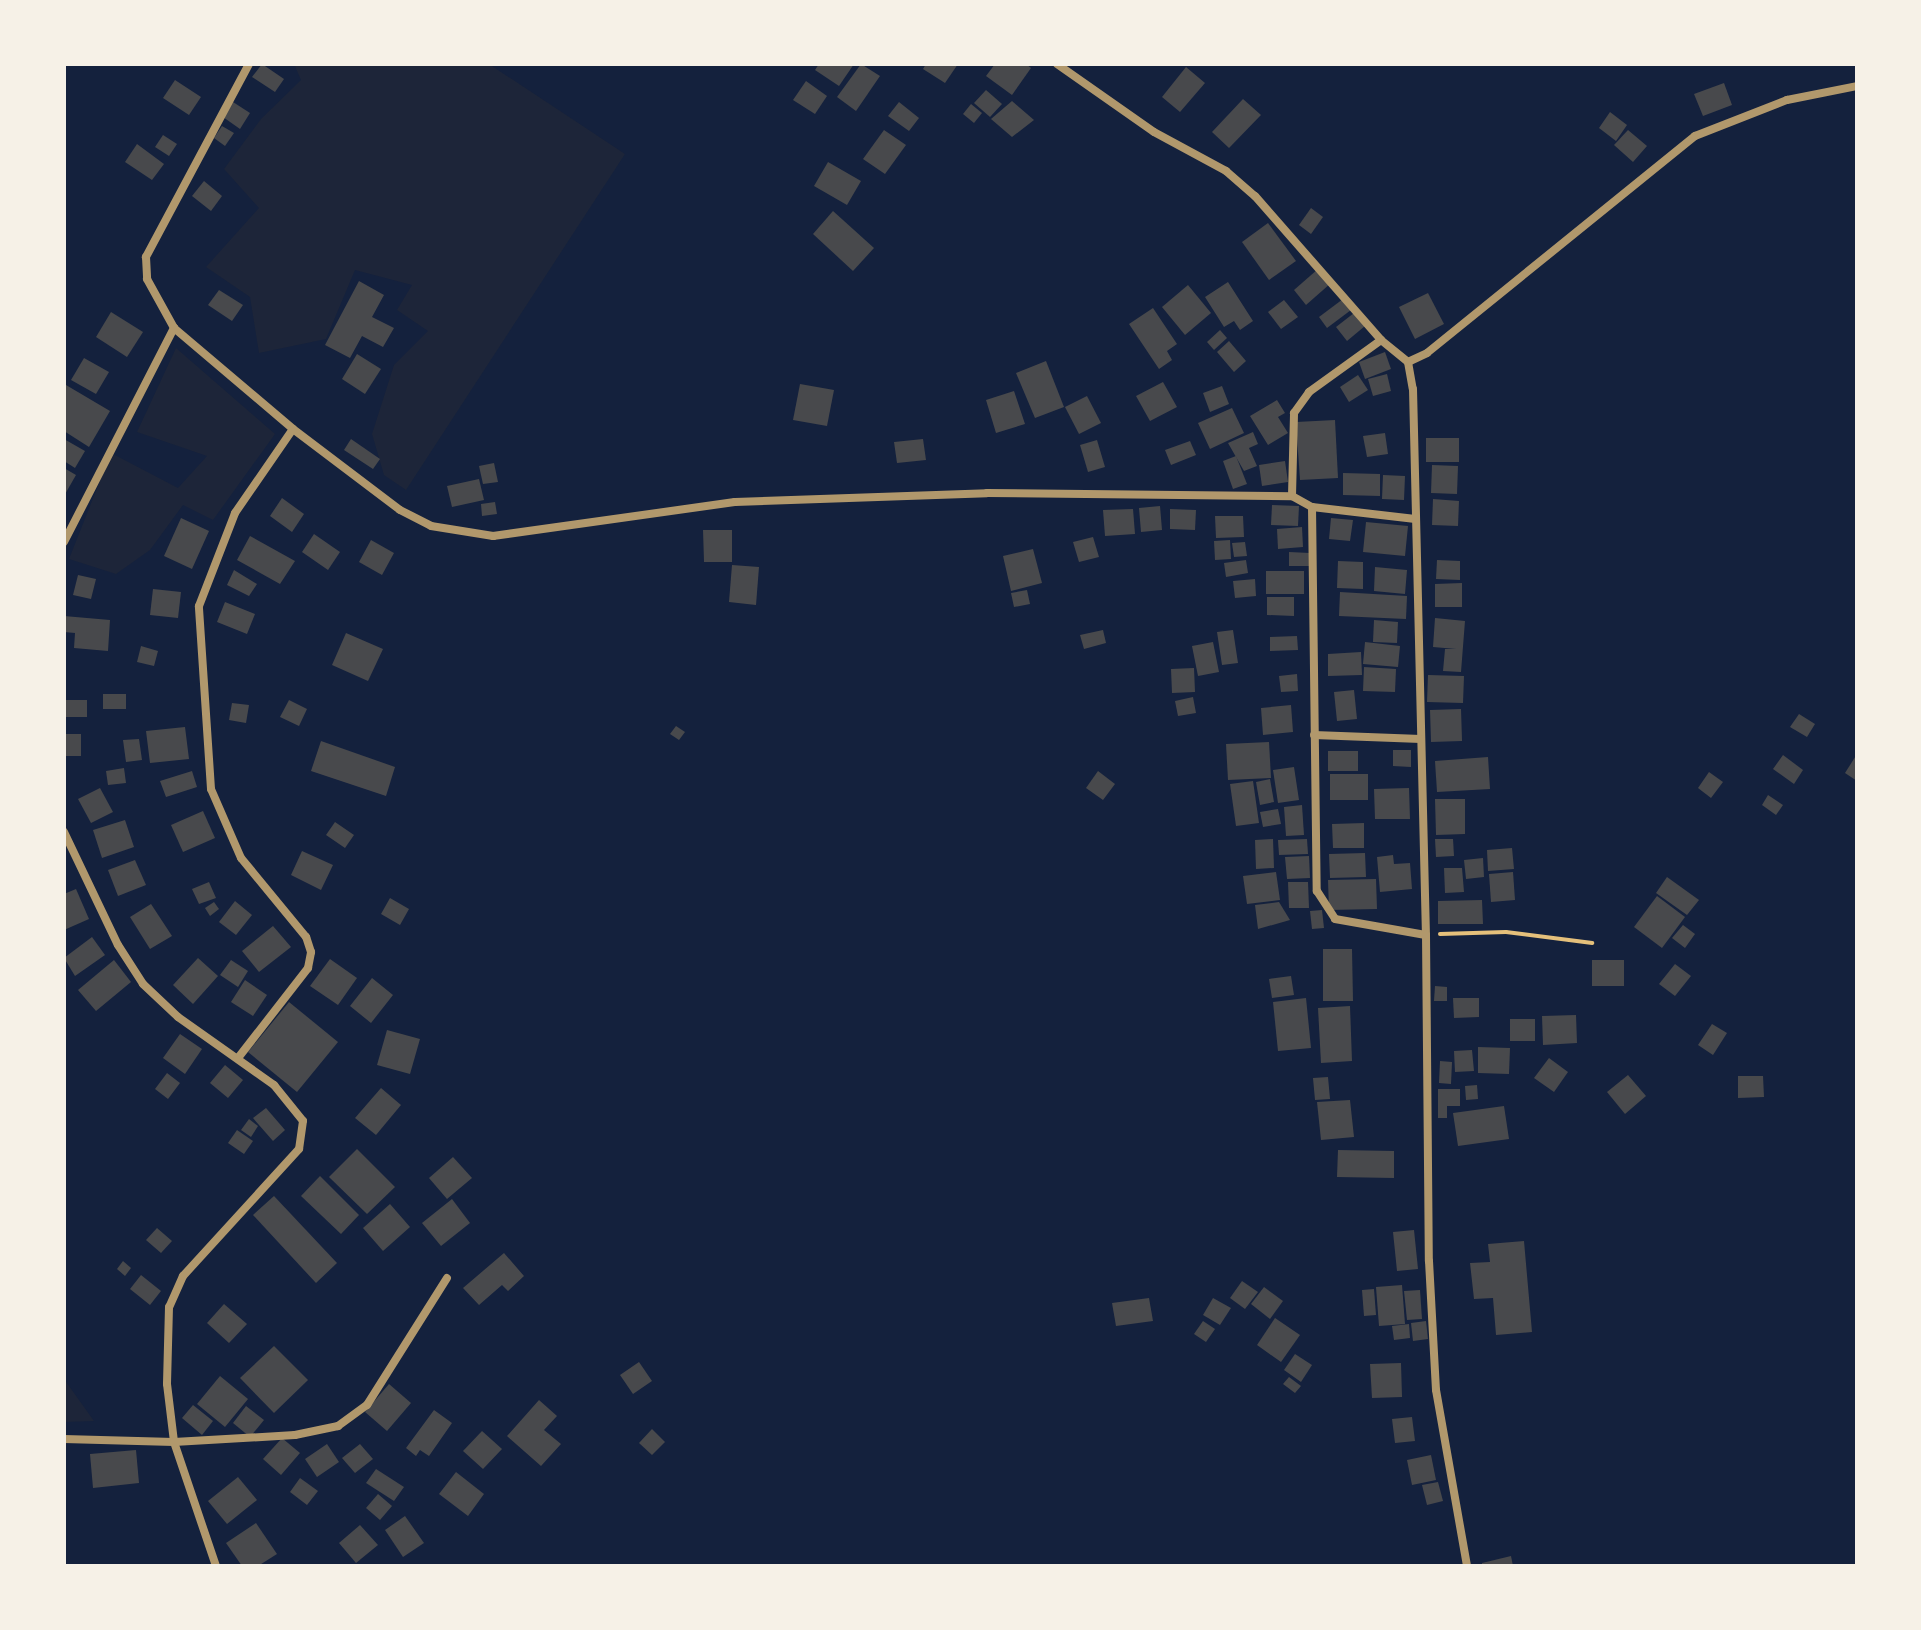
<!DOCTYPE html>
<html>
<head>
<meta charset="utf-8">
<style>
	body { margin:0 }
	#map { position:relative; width:1921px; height:1630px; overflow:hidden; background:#14213d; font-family:"Roboto Condensed",sans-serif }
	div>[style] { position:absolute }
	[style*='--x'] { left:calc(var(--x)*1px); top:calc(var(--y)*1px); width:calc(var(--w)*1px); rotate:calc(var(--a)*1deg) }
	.green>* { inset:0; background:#1d2539 }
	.building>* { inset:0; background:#48494c }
	.path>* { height:4px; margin:-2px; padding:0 2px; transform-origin:2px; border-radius:2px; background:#e5c07b }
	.minor>* { height:8px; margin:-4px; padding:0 4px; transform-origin:4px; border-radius:4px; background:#b1986c }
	span { translate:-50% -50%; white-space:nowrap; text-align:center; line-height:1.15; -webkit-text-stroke:7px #f6f1e7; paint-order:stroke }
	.frame { position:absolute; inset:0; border:66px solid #f6f1e7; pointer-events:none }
</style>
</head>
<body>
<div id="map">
	<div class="green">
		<div style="clip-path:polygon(294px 64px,489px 64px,625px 154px,406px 490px,384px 475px,372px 434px,394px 365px,428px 331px,397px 310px,412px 285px,355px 270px,326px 339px,259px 353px,250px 297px,206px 267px,259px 208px,224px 169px,261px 119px,301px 80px)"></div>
		<div style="clip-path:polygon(176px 348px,275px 434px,213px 520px,183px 505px,150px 550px,116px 574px,69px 559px,111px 453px,178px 488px,207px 456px,137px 432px)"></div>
		<div style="clip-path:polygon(64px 1379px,94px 1421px,64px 1422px)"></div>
	</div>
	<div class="building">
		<div style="clip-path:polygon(262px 64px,284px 79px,275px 92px,252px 77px)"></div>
		<div style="clip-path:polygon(819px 64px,854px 64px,839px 86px,815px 70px)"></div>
		<div style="clip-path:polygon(861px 64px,880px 76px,856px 111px,837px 97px)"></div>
		<div style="clip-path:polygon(926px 64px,958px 64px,945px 83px,923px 69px)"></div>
		<div style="clip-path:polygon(995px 64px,1026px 64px,1031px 68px,1012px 95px,986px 76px)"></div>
		<div style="clip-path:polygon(1186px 67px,1205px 83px,1180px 112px,1162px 97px)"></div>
		<div style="clip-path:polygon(175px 80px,201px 97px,189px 115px,163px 98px)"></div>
		<div style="clip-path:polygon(806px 81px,827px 96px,815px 114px,793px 100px)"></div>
		<div style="clip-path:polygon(1724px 83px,1732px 105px,1703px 116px,1694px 94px)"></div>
		<div style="clip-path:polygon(986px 90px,1002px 104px,990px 117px,974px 103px)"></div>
		<div style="clip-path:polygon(1243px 99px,1261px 115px,1229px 148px,1212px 132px)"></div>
		<div style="clip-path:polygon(1012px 101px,1034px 120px,1012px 137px,991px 119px)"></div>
		<div style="clip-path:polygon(233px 102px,250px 113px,240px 129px,223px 117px)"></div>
		<div style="clip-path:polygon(899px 102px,919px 118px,909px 131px,888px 116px)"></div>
		<div style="clip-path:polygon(971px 104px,982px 113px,974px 123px,963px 114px)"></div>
		<div style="clip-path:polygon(1610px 112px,1627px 125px,1616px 141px,1599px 128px)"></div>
		<div style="clip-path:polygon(222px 126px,234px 133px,225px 146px,214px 138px)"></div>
		<div style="clip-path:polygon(884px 130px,906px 145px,885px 174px,863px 159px)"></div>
		<div style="clip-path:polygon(1628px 130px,1647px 146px,1633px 162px,1614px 145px)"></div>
		<div style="clip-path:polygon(163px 135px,177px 144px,169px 156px,155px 147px)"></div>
		<div style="clip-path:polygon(137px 144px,164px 164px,152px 180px,125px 162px)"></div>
		<div style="clip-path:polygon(828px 162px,861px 181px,847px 205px,814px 186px)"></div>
		<div style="clip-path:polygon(204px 181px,222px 196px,211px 211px,192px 196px)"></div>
		<div style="clip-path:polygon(1311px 208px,1323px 217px,1311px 234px,1299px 225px)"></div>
		<div style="clip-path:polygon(833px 211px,874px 248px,853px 271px,813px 234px)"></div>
		<div style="clip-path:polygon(1268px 223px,1296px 261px,1269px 280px,1242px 242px)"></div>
		<div style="clip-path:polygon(1318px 269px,1331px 283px,1306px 305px,1294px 290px)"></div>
		<div style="clip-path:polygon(359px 281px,384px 295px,372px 317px,394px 328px,383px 347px,362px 336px,350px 358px,325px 345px)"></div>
		<div style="clip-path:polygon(1228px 282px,1253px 321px,1240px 330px,1234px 321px,1224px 327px,1205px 297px)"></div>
		<div style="clip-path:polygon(1188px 285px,1211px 313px,1185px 335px,1162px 307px)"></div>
		<div style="clip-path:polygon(219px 290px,243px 305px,232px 321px,208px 305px)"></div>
		<div style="clip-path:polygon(1428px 293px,1444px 324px,1415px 339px,1399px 307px)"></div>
		<div style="clip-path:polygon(1343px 299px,1351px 310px,1327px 328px,1319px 317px)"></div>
		<div style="clip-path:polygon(1284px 300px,1298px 317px,1281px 329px,1268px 312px)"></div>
		<div style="clip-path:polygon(1153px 308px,1177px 344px,1167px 351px,1172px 360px,1159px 369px,1129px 324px)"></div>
		<div style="clip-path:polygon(111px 312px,143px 332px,127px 357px,96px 337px)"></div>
		<div style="clip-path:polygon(1354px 313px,1365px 326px,1347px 341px,1336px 327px)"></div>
		<div style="clip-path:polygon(1220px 330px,1227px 338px,1214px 350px,1207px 342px)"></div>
		<div style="clip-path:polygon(1229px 341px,1246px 361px,1234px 372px,1217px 352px)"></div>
		<div style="clip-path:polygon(1385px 352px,1391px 369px,1365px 379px,1359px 362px)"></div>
		<div style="clip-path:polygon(357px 354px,381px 369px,365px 394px,342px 379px)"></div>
		<div style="clip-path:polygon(84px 358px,109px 372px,96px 394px,71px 380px)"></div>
		<div style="clip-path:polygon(1046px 361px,1064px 407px,1035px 418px,1016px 373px)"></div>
		<div style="clip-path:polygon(1387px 374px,1391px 391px,1373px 396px,1368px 379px)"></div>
		<div style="clip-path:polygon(1358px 375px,1368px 390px,1349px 402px,1340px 387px)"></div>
		<div style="clip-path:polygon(1163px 382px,1177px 407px,1150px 421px,1136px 396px)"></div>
		<div style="clip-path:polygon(800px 384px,834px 390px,827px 426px,793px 420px)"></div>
		<div style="clip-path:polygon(66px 385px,110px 411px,89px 447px,64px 431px)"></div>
		<div style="clip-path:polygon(1222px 386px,1229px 404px,1210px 412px,1203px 393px)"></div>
		<div style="clip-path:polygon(1014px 391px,1025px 424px,996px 433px,986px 400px)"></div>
		<div style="clip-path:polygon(1087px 396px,1101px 423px,1079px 434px,1065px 407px)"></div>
		<div style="clip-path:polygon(1277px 400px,1285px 413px,1278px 417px,1288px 433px,1268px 445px,1250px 416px)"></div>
		<div style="clip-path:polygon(1232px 408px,1244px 433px,1210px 449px,1198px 423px)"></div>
		<div style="clip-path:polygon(1335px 420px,1338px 478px,1300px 480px,1296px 422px)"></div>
		<div style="clip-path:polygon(1253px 432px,1258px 444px,1249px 448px,1257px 466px,1244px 471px,1228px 443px)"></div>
		<div style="clip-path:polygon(1385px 433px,1388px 454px,1367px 457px,1363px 436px)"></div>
		<div style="clip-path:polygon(1426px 438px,1459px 438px,1459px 462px,1426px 462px)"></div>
		<div style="clip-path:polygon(64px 439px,85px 451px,75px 468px,64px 461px)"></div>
		<div style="clip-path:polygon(351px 439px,380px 459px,373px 469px,344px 450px)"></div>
		<div style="clip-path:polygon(923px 439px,926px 460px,897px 463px,894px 442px)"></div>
		<div style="clip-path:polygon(1097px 440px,1105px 467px,1088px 472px,1080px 445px)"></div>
		<div style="clip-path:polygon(1190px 441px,1196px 455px,1171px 465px,1165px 450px)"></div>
		<div style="clip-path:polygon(1236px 456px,1247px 484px,1233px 489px,1223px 461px)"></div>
		<div style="clip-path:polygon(1285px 461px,1288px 482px,1262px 486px,1259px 465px)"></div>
		<div style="clip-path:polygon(494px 463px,498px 482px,483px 484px,479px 466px)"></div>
		<div style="clip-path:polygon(1432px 465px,1458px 466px,1457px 494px,1431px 493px)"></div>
		<div style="clip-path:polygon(64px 468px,76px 475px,64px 496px)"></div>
		<div style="clip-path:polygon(1343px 473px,1380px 474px,1380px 496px,1343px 495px)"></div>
		<div style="clip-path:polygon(1383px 475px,1405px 476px,1404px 500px,1382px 499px)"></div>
		<div style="clip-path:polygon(479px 479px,484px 500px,452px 507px,447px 486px)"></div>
		<div style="clip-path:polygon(282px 498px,304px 514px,292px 532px,270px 516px)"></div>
		<div style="clip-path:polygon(1433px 499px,1459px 501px,1458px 526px,1432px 525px)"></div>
		<div style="clip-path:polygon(495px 502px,497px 514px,482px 516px,481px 504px)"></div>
		<div style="clip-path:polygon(1272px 505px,1299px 506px,1298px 526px,1271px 525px)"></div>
		<div style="clip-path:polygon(1160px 506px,1162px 530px,1141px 532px,1139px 508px)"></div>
		<div style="clip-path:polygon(1133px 509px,1135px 534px,1105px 536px,1103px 510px)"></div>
		<div style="clip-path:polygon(1170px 509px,1196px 510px,1195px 530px,1170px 529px)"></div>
		<div style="clip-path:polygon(1215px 516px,1243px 516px,1244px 537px,1216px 538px)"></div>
		<div style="clip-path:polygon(181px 518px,209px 531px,192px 569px,164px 556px)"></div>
		<div style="clip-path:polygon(1331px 518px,1353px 520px,1350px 541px,1329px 539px)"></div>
		<div style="clip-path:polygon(1366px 522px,1408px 526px,1405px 556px,1363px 552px)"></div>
		<div style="clip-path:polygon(1302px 527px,1303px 547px,1278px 549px,1277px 529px)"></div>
		<div style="clip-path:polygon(703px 530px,732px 530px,732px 562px,704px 562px)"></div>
		<div style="clip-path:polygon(314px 534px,340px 552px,328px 570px,302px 552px)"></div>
		<div style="clip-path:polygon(250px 536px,295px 561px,280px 584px,237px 560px)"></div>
		<div style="clip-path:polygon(1093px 537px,1099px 557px,1079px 562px,1073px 542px)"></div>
		<div style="clip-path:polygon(371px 540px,394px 553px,382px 575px,359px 562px)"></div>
		<div style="clip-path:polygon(1230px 540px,1231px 559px,1215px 560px,1214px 541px)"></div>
		<div style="clip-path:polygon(1245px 542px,1247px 556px,1234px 557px,1232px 543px)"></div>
		<div style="clip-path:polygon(1033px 549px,1042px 583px,1011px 591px,1003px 556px)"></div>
		<div style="clip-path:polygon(1289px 552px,1310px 553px,1310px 566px,1289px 566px)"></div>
		<div style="clip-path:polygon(1246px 560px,1248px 573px,1226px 577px,1224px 563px)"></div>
		<div style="clip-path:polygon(1437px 560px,1460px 561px,1460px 580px,1436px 579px)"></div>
		<div style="clip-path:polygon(1338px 561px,1363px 562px,1363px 589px,1337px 588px)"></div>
		<div style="clip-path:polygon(732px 565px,759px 567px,756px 605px,729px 602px)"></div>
		<div style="clip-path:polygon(1375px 567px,1407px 570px,1405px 594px,1374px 591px)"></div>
		<div style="clip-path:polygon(234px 570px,257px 584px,249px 596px,227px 585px)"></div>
		<div style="clip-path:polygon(1266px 571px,1304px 571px,1304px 594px,1266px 594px)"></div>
		<div style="clip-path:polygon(78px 575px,96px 579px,91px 599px,73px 595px)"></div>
		<div style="clip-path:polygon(1255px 579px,1256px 596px,1235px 598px,1233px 581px)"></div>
		<div style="clip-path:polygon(1462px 583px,1462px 607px,1435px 607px,1435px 584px)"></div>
		<div style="clip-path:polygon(153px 589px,181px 592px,178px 618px,150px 615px)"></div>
		<div style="clip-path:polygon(1027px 590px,1030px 604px,1014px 607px,1011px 593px)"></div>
		<div style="clip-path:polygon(1340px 592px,1407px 596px,1406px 619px,1339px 616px)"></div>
		<div style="clip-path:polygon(1267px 597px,1294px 597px,1294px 616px,1267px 615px)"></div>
		<div style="clip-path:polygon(225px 602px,255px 614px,247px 634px,217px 622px)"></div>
		<div style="clip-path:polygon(64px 616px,110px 620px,108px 651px,74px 648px,75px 633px,64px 632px)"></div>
		<div style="clip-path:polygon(1435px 618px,1465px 621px,1461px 672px,1443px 671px,1445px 649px,1456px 649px,1433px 647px)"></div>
		<div style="clip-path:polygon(1374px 620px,1398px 622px,1397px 643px,1373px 642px)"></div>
		<div style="clip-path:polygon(1103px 630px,1106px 643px,1084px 649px,1080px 635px)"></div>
		<div style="clip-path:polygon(1233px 630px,1238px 663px,1222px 665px,1217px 632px)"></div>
		<div style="clip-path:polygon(346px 633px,383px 649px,368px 681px,332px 665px)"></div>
		<div style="clip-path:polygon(1297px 636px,1298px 650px,1270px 651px,1270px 637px)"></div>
		<div style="clip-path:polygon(1213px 642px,1219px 672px,1198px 676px,1192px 646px)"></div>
		<div style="clip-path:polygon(1365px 642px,1400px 646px,1398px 667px,1363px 664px)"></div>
		<div style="clip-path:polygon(141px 646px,158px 651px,154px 666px,137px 662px)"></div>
		<div style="clip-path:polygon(1361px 652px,1362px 675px,1328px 676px,1328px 654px)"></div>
		<div style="clip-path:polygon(1364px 667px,1396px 669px,1395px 692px,1363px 691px)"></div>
		<div style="clip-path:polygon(1194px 668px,1195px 692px,1172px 693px,1171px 669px)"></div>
		<div style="clip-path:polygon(1297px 674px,1298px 691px,1281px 692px,1279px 676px)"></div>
		<div style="clip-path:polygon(1428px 675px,1464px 676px,1463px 703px,1427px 702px)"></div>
		<div style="clip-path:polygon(1354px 690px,1357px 719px,1337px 721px,1334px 692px)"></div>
		<div style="clip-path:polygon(103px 694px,126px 694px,126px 709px,103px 709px)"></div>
		<div style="clip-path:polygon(1193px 697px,1196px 713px,1178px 716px,1175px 701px)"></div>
		<div style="clip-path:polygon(64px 700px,87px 700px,87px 717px,64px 717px)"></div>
		<div style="clip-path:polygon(289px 700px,307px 709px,299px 726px,280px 717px)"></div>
		<div style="clip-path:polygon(232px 703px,249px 705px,246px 723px,229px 720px)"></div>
		<div style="clip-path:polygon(1291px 705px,1293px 732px,1263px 735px,1261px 708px)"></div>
		<div style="clip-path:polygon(1461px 709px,1462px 741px,1431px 742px,1430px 710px)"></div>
		<div style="clip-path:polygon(1799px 714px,1815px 724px,1807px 737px,1790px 727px)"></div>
		<div style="clip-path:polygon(676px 726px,685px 732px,679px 740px,670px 734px)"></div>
		<div style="clip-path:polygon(185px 727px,189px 759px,150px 763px,146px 731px)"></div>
		<div style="clip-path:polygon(64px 734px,81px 734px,81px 756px,64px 756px)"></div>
		<div style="clip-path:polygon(139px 739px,142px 760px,126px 762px,123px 740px)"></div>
		<div style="clip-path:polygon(321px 741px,395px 767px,386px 796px,311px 771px)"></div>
		<div style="clip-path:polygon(1269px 742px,1271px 778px,1228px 780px,1226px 744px)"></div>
		<div style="clip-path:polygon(1393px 750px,1411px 750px,1411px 767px,1393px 766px)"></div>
		<div style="clip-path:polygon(1328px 751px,1358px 751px,1358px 771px,1328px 771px)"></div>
		<div style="clip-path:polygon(1857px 754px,1857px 781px,1845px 773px)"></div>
		<div style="clip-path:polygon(1783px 755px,1803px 770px,1794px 784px,1773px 769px)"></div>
		<div style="clip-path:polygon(1488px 757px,1490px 789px,1437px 792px,1435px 761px)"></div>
		<div style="clip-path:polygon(1294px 767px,1299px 800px,1278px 803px,1273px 770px)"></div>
		<div style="clip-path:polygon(124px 768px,126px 783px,108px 785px,106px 771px)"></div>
		<div style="clip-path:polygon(192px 771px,197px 787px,166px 797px,160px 781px)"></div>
		<div style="clip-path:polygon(1098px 771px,1115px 784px,1103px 800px,1086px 788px)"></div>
		<div style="clip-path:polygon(1709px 772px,1723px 782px,1711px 798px,1698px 788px)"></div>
		<div style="clip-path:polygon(1330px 774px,1368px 774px,1368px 800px,1330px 800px)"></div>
		<div style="clip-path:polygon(1270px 779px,1274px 802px,1260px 805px,1256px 782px)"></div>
		<div style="clip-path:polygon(1253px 781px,1259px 823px,1236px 826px,1230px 784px)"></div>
		<div style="clip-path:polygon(100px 788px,113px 812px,91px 823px,78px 799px)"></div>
		<div style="clip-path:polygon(1409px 788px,1410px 819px,1375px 819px,1374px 789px)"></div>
		<div style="clip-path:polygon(1768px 795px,1783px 805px,1776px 815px,1762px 805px)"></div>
		<div style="clip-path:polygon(1435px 799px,1465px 799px,1465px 834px,1436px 835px)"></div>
		<div style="clip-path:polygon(1302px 805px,1304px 835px,1286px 836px,1284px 807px)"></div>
		<div style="clip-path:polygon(1278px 809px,1281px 824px,1263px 827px,1260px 812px)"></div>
		<div style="clip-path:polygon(203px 811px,215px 838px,183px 852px,171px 825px)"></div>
		<div style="clip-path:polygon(125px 820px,134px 847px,102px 858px,93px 830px)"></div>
		<div style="clip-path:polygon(335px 822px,354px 835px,345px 848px,326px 835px)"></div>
		<div style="clip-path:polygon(1364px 823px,1364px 848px,1333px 848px,1332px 824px)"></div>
		<div style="clip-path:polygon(1273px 839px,1274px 868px,1256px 869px,1255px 840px)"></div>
		<div style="clip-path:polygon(1307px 839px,1308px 854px,1279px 855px,1278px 840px)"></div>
		<div style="clip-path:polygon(1435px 839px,1453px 839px,1454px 856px,1436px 857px)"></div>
		<div style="clip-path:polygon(1512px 848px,1514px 869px,1488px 871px,1487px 850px)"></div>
		<div style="clip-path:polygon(302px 851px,333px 865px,321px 890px,291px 875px)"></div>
		<div style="clip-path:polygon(1365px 853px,1366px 877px,1330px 878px,1329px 854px)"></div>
		<div style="clip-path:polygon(1393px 855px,1394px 864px,1410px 863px,1412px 889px,1380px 892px,1377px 857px)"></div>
		<div style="clip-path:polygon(1309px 856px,1310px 878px,1287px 879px,1285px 857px)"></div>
		<div style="clip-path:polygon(1483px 858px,1484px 877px,1466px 879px,1464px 860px)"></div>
		<div style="clip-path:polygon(135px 860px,146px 885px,118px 896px,108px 870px)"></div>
		<div style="clip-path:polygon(1444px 868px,1462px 868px,1464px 892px,1445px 893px)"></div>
		<div style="clip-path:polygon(1276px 872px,1280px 900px,1247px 904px,1243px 876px)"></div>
		<div style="clip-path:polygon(1513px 872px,1515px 900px,1491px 902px,1489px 874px)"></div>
		<div style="clip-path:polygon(1667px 877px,1699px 900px,1687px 915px,1656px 893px)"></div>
		<div style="clip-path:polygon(1376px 879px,1377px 909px,1329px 910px,1328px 880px)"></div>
		<div style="clip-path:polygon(209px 882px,216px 898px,199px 904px,192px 889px)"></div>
		<div style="clip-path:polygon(1288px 882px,1308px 882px,1309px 908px,1289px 908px)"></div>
		<div style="clip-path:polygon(76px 889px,89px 919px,64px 930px,64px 894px)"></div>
		<div style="clip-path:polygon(1657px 896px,1685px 917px,1662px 948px,1634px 927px)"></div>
		<div style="clip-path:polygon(390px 898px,409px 909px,400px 925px,381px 914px)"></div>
		<div style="clip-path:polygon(1482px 900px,1483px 924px,1438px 924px,1438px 901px)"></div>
		<div style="clip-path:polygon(235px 901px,252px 915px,236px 935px,219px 922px)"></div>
		<div style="clip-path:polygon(214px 902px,219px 909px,210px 916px,205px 908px)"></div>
		<div style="clip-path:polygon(1279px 902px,1290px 920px,1258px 929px,1255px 905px)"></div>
		<div style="clip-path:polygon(151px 904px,172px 936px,150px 949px,130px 917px)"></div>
		<div style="clip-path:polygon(1322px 910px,1324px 928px,1312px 929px,1310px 911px)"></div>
		<div style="clip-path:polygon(1683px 925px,1695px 934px,1685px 948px,1672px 938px)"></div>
		<div style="clip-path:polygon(273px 926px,291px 947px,259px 972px,242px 951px)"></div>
		<div style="clip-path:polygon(92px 937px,105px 955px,75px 976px,64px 958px)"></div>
		<div style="clip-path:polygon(1323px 949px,1352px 949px,1353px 1001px,1323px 1001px)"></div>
		<div style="clip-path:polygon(198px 958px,218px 976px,193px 1004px,173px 985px)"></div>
		<div style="clip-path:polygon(330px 959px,357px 978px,338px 1005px,310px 986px)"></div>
		<div style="clip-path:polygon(114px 960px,131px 982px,96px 1011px,78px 990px)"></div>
		<div style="clip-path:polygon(231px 960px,248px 971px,238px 987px,220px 975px)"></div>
		<div style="clip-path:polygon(1592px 960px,1624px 960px,1624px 986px,1592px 986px)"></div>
		<div style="clip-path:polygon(1675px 964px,1691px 976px,1675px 996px,1659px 984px)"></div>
		<div style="clip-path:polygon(1291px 976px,1294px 995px,1272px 998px,1269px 979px)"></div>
		<div style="clip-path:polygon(372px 978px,393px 995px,371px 1023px,350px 1006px)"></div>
		<div style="clip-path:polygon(245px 980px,267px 995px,253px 1016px,231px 1002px)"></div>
		<div style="clip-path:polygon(1435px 986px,1447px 987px,1447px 1001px,1434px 1001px)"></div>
		<div style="clip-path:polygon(1306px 998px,1311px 1048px,1278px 1051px,1273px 1002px)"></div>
		<div style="clip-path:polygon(1453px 998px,1479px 998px,1479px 1017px,1454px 1018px)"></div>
		<div style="clip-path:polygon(289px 1002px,338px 1042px,297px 1092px,248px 1052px)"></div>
		<div style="clip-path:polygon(1350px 1006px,1352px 1061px,1321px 1063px,1318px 1008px)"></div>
		<div style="clip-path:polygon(1576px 1015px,1577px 1043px,1543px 1045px,1542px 1016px)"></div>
		<div style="clip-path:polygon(1510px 1019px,1535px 1019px,1535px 1041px,1510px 1041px)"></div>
		<div style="clip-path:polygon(1712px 1024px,1727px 1033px,1713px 1055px,1698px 1045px)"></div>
		<div style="clip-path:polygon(387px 1030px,420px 1039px,410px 1074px,377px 1065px)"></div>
		<div style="clip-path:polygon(180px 1034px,202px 1049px,185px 1074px,163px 1058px)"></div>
		<div style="clip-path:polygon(1478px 1047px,1510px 1048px,1509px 1074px,1478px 1073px)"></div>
		<div style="clip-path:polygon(1472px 1050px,1474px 1071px,1455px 1072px,1454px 1051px)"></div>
		<div style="clip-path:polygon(1549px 1058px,1568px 1072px,1554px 1092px,1534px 1078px)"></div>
		<div style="clip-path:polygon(1440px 1061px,1452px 1062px,1451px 1084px,1439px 1083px)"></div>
		<div style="clip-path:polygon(225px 1065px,243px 1080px,228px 1098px,210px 1083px)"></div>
		<div style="clip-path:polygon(167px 1073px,180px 1083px,168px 1099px,155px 1089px)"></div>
		<div style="clip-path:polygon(1628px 1075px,1646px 1096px,1625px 1114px,1607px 1092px)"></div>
		<div style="clip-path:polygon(1738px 1076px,1763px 1076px,1764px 1097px,1738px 1098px)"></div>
		<div style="clip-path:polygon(1328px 1077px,1330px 1099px,1315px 1100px,1313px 1078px)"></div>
		<div style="clip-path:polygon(1477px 1085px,1478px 1099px,1466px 1100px,1465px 1086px)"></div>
		<div style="clip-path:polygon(381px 1088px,401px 1105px,376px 1135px,355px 1118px)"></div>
		<div style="clip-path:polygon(1438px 1089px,1460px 1089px,1460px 1106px,1447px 1106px,1447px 1118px,1438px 1118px)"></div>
		<div style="clip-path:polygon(1350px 1100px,1354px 1137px,1321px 1140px,1317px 1102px)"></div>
		<div style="clip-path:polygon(1504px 1106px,1509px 1139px,1458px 1146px,1453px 1113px)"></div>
		<div style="clip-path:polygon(266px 1108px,285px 1130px,273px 1141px,253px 1118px)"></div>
		<div style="clip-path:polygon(249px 1119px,258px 1126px,251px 1137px,241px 1130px)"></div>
		<div style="clip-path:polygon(237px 1130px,253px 1141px,244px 1154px,228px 1143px)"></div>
		<div style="clip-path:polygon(357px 1149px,395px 1187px,367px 1214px,329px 1177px)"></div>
		<div style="clip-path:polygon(1338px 1150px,1394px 1151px,1394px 1178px,1337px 1177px)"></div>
		<div style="clip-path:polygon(453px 1157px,472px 1178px,447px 1199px,429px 1178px)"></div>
		<div style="clip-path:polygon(320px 1176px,359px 1215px,341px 1234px,301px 1196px)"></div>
		<div style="clip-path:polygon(274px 1196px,337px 1263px,316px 1283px,253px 1215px)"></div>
		<div style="clip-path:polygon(452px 1199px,470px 1223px,441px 1246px,422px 1223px)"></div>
		<div style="clip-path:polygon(390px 1204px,410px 1227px,383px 1251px,363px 1228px)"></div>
		<div style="clip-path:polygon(157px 1228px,172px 1241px,161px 1253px,146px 1240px)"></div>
		<div style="clip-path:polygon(1414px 1230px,1418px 1269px,1397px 1271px,1393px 1232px)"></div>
		<div style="clip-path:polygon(1524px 1241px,1532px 1332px,1496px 1335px,1493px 1298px,1474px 1299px,1470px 1263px,1490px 1262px,1488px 1244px)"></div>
		<div style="clip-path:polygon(504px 1253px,524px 1276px,508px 1291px,502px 1285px,479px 1305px,463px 1288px)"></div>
		<div style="clip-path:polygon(123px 1261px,131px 1268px,125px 1276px,117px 1269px)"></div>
		<div style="clip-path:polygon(141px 1275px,161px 1291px,150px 1305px,130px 1289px)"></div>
		<div style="clip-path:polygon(1242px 1281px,1258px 1292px,1245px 1309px,1230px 1298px)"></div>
		<div style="clip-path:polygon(1402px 1285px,1405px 1324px,1379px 1326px,1376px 1287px)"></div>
		<div style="clip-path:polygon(1264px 1287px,1283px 1301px,1270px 1319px,1251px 1304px)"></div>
		<div style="clip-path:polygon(1374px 1289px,1376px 1315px,1364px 1316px,1362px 1290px)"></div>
		<div style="clip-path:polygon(1420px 1290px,1422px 1319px,1407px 1320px,1404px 1291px)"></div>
		<div style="clip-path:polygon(1149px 1298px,1153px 1321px,1116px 1326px,1112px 1303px)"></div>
		<div style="clip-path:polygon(1213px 1298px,1231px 1308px,1220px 1325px,1203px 1315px)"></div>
		<div style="clip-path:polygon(224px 1304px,247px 1324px,229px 1343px,207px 1323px)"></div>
		<div style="clip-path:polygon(1275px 1318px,1300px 1335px,1281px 1362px,1257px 1345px)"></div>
		<div style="clip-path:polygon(1203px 1321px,1215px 1329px,1206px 1342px,1194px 1334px)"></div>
		<div style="clip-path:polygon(1426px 1321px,1428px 1339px,1413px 1341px,1411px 1323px)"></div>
		<div style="clip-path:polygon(1409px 1324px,1410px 1338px,1394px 1340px,1392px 1326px)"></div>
		<div style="clip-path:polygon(274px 1346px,308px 1380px,274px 1413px,240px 1378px)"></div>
		<div style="clip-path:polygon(1295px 1354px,1312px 1365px,1301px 1382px,1284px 1370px)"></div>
		<div style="clip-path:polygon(639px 1362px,652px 1381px,633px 1394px,620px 1375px)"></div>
		<div style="clip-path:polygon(1401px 1363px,1402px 1397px,1372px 1398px,1370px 1364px)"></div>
		<div style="clip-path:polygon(220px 1376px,248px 1399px,225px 1427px,197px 1404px)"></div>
		<div style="clip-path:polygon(1289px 1377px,1301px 1386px,1295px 1393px,1283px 1384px)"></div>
		<div style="clip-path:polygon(389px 1384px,411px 1403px,387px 1431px,365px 1412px)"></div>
		<div style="clip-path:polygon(539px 1400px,557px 1416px,544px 1430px,561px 1444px,541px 1466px,507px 1436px)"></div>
		<div style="clip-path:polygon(193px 1405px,213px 1421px,202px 1435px,182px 1418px)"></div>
		<div style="clip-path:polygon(246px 1406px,264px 1420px,250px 1437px,233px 1423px)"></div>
		<div style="clip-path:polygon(434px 1410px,452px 1423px,429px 1456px,420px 1450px,416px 1456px,406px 1448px)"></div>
		<div style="clip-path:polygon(1412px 1417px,1415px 1441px,1395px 1443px,1392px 1419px)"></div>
		<div style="clip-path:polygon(652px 1429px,665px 1442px,652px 1455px,639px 1443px)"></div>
		<div style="clip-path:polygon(482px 1431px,502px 1449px,483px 1469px,463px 1451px)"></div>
		<div style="clip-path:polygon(282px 1438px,300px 1453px,281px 1475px,263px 1459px)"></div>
		<div style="clip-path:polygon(327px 1444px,339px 1462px,317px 1477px,305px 1459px)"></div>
		<div style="clip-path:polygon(360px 1444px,373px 1459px,355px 1473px,342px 1458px)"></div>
		<div style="clip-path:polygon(136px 1450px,139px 1483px,93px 1488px,90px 1454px)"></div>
		<div style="clip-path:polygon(1431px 1455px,1436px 1480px,1412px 1485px,1407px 1460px)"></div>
		<div style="clip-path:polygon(376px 1469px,404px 1487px,394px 1501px,366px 1483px)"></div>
		<div style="clip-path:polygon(456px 1472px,484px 1494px,468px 1516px,439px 1494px)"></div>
		<div style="clip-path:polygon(238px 1477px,257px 1500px,227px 1524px,208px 1501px)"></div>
		<div style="clip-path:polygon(300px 1478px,318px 1491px,307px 1505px,290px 1492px)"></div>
		<div style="clip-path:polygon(1438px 1482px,1443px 1501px,1427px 1505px,1422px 1485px)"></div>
		<div style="clip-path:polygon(378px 1494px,392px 1506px,380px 1520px,366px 1508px)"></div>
		<div style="clip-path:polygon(405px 1516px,424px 1543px,403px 1557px,385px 1530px)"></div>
		<div style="clip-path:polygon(256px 1523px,277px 1554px,258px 1566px,242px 1566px,226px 1543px)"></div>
		<div style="clip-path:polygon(360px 1525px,378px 1545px,356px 1563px,339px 1543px)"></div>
		<div style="clip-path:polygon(1511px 1556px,1513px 1566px,1482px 1566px,1482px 1563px)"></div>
	</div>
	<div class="path">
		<div style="--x:1440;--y:934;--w:66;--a:-1.7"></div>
		<div style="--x:1506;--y:932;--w:87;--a:7.3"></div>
	</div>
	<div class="minor">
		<div style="--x:249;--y:64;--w:219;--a:118.1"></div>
		<div style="--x:146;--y:257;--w:22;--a:87"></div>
		<div style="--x:147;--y:279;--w:56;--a:61.1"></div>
		<div style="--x:174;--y:328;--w:156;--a:40.3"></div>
		<div style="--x:293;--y:429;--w:134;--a:37.1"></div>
		<div style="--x:400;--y:510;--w:35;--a:27"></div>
		<div style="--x:431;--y:526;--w:63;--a:9.2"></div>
		<div style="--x:493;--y:536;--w:244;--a:-8"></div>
		<div style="--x:735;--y:502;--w:252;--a:-2"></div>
		<div style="--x:987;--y:493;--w:305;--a:0.6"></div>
		<div style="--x:1292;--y:496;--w:23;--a:29"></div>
		<div style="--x:1312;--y:507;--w:104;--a:6.6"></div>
		<div style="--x:1057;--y:64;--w:118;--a:35"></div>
		<div style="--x:1154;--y:132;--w:82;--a:28.4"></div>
		<div style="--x:1226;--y:171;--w:38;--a:41"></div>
		<div style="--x:1255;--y:196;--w:191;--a:48.8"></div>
		<div style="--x:1381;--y:340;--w:35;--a:39"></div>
		<div style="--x:1408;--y:362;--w:27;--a:80"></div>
		<div style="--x:1413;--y:389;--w:546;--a:88.64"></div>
		<div style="--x:1426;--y:935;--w:326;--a:89.5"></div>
		<div style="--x:1429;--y:1261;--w:129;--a:86.9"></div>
		<div style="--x:1436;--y:1390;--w:179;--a:80"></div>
		<div style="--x:1408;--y:362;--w:21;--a:-25"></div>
		<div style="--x:1427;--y:353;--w:345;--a:-39"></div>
		<div style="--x:1695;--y:136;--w:99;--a:-21.4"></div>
		<div style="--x:1787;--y:100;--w:71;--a:-11.3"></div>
		<div style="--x:1292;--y:496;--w:83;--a:-88.6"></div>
		<div style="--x:1294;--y:413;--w:26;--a:-54"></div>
		<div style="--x:1309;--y:392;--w:89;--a:-35.8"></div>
		<div style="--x:1312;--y:507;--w:384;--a:89.3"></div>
		<div style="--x:1317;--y:891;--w:33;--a:57"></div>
		<div style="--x:1335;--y:919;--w:92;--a:10"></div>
		<div style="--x:64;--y:542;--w:241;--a:-62.8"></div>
		<div style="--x:1314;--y:735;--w:107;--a:2.1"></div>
		<div style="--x:64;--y:832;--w:125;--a:64.5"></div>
		<div style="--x:118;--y:945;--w:46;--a:57.3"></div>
		<div style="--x:143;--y:984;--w:48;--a:43.3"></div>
		<div style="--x:178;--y:1017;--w:118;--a:35.3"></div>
		<div style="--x:274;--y:1085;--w:46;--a:51.1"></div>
		<div style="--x:303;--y:1121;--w:28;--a:98"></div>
		<div style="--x:299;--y:1149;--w:172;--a:132.4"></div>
		<div style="--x:183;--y:1276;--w:34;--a:114"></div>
		<div style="--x:169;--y:1307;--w:77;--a:91.5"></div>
		<div style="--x:167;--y:1384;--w:58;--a:83.1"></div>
		<div style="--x:174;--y:1442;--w:131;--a:71.3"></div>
		<div style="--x:238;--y:1058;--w:114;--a:-52.1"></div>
		<div style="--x:308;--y:968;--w:16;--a:-79"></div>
		<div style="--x:311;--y:952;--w:16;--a:-108"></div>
		<div style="--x:306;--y:937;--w:102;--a:-129.4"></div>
		<div style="--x:241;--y:858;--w:75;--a:-113.5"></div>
		<div style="--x:211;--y:789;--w:183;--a:-93.8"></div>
		<div style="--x:199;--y:606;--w:100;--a:-68.8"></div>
		<div style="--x:235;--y:513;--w:102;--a:-55.4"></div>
		<div style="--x:64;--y:1439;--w:110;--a:1.6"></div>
		<div style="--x:174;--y:1442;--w:121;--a:-3.3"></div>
		<div style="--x:295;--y:1435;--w:44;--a:-11.8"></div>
		<div style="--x:338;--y:1426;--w:36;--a:-36"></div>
		<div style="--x:367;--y:1405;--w:150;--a:-57.8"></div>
	</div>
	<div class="frame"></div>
</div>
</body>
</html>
